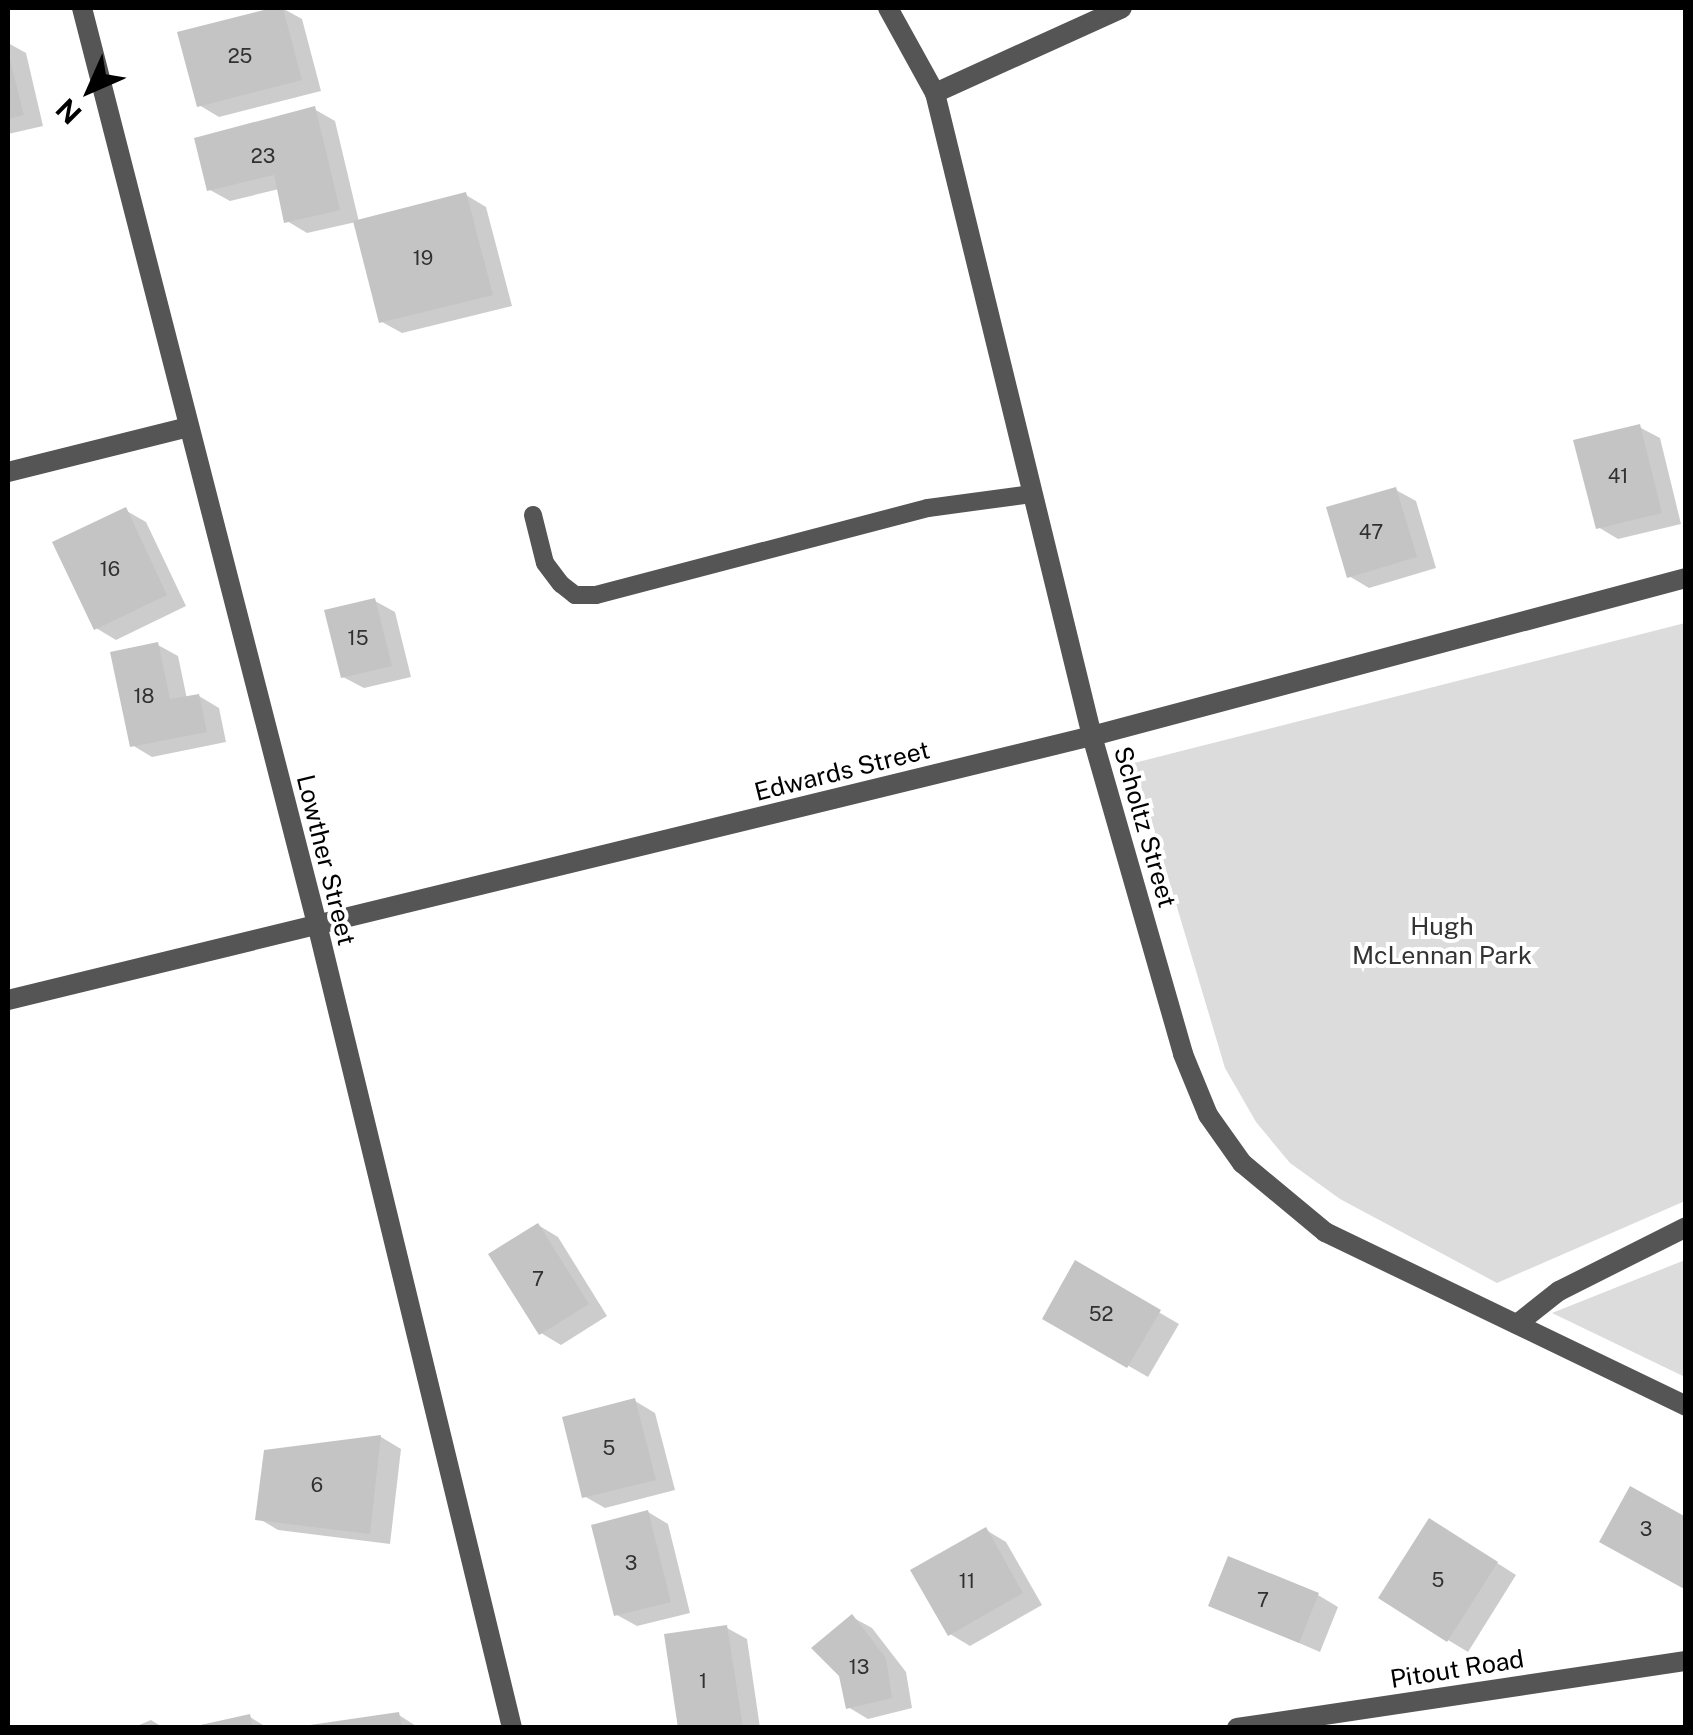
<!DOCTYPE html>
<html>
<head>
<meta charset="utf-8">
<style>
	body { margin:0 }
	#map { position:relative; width:1693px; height:1735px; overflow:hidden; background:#fff; font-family:"Public Sans",sans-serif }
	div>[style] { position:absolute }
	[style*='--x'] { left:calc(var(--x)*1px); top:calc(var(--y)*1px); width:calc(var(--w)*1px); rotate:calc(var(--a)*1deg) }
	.green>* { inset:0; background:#dcdcdc }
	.shadow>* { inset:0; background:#0003 }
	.building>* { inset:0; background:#c4c4c4 }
	.lane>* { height:18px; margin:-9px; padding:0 9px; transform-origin:9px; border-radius:9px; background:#555 }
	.street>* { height:20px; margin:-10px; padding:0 10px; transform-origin:10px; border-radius:10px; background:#555 }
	span { translate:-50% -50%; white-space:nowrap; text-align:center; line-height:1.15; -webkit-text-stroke:8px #fff; paint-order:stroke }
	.number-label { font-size:20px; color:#313131 }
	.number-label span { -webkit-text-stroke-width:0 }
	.street-label { font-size:25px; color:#000 }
	.park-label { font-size:25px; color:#333 }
	.frame { position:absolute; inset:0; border:10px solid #000; pointer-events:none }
	.north { position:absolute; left:40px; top:40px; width:100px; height:100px; -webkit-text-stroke:8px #fff; paint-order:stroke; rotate:225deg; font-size:28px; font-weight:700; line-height:40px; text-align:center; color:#000 }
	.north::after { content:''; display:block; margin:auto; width:35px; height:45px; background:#000; clip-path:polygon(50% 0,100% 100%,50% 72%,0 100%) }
</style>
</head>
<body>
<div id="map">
	<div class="green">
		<div style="clip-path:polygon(1685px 623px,1685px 1201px,1497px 1283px,1340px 1199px,1290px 1163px,1256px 1122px,1225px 1068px,1134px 763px)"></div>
		<div style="clip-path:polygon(1685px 1260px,1685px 1377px,1552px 1313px)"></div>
	</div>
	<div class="shadow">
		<div style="clip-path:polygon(282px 8px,302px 19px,321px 91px,219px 117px,199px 105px,180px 33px)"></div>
		<div style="clip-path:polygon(8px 43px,26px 53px,43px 126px,8px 134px)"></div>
		<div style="clip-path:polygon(314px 109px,335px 121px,359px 222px,466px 195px,486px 207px,512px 306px,402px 333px,382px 322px,356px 222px,307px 233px,287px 221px,279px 189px,230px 201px,210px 190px)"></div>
		<div style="clip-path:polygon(1639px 427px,1660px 438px,1681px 524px,1618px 539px,1598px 527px)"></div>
		<div style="clip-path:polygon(1396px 490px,1416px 501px,1436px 568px,1369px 588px,1349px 576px)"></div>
		<div style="clip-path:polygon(125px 510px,146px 522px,186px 606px,116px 640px,96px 628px)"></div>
		<div style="clip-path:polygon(375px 601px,395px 612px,411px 677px,364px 688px,343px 677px)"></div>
		<div style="clip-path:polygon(158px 645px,178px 656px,187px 699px,199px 696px,219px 708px,226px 742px,152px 757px,132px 745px)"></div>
		<div style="clip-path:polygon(538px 1225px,558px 1237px,607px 1316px,561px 1345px,541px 1333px)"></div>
		<div style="clip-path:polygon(1076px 1264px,1179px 1324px,1148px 1377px,1045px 1318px)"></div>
		<div style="clip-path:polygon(635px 1401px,655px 1413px,675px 1490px,605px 1508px,584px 1496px)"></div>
		<div style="clip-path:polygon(381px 1437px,401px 1449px,390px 1544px,278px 1530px,258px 1518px,266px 1452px)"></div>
		<div style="clip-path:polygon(648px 1512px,668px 1524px,690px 1613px,637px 1626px,617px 1615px)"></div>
		<div style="clip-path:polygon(986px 1530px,1006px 1542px,1042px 1605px,970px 1646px,950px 1634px)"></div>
		<div style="clip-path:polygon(1450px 1533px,1516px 1575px,1468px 1652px,1448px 1640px)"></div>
		<div style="clip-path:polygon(1318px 1595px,1338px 1607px,1320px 1652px,1211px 1605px)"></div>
		<div style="clip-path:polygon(852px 1617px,872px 1628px,906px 1672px,912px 1708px,868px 1719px,848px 1707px)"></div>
		<div style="clip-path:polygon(727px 1628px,747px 1639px,760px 1728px,680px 1728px)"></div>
		<div style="clip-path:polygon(399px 1715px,419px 1728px,312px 1728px)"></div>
		<div style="clip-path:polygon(250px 1717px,268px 1728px,200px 1728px)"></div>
		<div style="clip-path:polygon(151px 1720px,164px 1728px,132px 1728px)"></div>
	</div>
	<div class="building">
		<div style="clip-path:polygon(272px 8px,283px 8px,302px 80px,197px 107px,177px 32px)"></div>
		<div style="clip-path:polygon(8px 52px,24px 115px,8px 119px)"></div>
		<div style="clip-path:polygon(315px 106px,340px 210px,284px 223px,274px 175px,207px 191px,194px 138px)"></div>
		<div style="clip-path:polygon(466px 192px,493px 295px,379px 323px,353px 221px)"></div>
		<div style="clip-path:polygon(1640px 424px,1662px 513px,1596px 529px,1573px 440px)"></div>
		<div style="clip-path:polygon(1396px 487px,1417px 557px,1347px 578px,1326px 507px)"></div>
		<div style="clip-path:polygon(126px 507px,167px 595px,94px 630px,52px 542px)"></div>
		<div style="clip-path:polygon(375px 598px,392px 666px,341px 678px,324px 610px)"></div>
		<div style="clip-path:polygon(158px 642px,170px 699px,199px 694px,207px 732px,130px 747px,110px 652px)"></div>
		<div style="clip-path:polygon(538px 1223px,589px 1304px,539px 1335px,488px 1254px)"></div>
		<div style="clip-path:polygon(1075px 1260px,1161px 1310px,1127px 1368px,1042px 1319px)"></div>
		<div style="clip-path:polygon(635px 1398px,656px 1480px,582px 1498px,562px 1417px)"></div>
		<div style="clip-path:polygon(381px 1435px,370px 1534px,255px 1520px,264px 1450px)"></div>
		<div style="clip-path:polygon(1630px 1486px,1686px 1517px,1686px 1590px,1599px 1542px)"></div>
		<div style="clip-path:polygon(648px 1510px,671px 1602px,614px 1616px,591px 1525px)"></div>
		<div style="clip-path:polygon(1429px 1518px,1498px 1562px,1447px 1642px,1378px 1598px)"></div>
		<div style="clip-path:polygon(986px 1527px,1023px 1593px,948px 1636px,910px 1570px)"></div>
		<div style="clip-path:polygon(1228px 1556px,1319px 1593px,1299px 1643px,1208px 1606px)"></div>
		<div style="clip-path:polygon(852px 1614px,886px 1658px,892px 1698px,846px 1709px,839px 1676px,811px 1648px)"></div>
		<div style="clip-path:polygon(727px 1625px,743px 1728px,678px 1728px,664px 1634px)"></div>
		<div style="clip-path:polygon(399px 1712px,402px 1728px,310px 1728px,310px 1725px)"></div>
		<div style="clip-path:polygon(250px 1714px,253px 1728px,196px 1728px,196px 1726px)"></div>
	</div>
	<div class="lane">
		<div style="--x:533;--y:515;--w:49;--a:76"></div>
		<div style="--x:545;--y:563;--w:26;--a:53"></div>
		<div style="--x:561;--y:584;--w:18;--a:38"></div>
		<div style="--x:575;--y:595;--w:21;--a:0"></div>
		<div style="--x:596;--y:595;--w:343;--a:-14.7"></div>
		<div style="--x:928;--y:508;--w:104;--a:-7.7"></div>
	</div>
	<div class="street">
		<div style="--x:82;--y:8;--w:942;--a:75.61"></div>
		<div style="--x:316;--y:920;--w:831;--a:76.36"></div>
		<div style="--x:888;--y:8;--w:97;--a:61.1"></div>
		<div style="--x:935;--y:93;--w:662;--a:76.28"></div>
		<div style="--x:1092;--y:736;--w:331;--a:74"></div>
		<div style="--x:1183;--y:1054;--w:66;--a:67.7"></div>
		<div style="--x:1208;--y:1115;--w:59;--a:54.7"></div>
		<div style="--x:1242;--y:1163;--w:108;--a:39.7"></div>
		<div style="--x:1325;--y:1232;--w:401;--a:25.7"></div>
		<div style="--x:935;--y:93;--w:205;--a:-24.4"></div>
		<div style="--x:8;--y:472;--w:186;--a:-14"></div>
		<div style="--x:8;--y:1000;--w:1116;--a:-13.69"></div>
		<div style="--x:1092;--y:736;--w:615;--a:-14.9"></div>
		<div style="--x:1517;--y:1324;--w:53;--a:-38.2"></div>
		<div style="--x:1559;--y:1291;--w:142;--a:-26.7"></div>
		<div style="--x:1237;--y:1728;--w:454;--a:-8.5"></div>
	</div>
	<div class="number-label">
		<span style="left:240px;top:56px">25</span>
		<span style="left:263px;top:156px">23</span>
		<span style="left:423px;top:258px">19</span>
		<span style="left:1618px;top:476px">41</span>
		<span style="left:1371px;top:532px">47</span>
		<span style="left:110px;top:569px">16</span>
		<span style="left:358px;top:638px">15</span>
		<span style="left:144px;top:696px">18</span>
		<span style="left:538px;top:1279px">7</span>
		<span style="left:1101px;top:1314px">52</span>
		<span style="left:609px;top:1448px">5</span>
		<span style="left:317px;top:1485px">6</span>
		<span style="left:1646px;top:1529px">3</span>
		<span style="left:631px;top:1563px">3</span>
		<span style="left:1438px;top:1580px">5</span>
		<span style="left:967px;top:1581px">11</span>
		<span style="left:1263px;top:1600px">7</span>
		<span style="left:859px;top:1667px">13</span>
		<span style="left:703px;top:1681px">1</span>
	</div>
	<div class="street-label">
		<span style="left:842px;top:771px;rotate:-14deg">Edwards Street</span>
		<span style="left:1145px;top:827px;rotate:74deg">Scholtz Street</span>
		<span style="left:326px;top:860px;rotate:76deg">Lowther Street</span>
		<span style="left:1457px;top:1669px;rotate:-9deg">Pitout Road</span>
	</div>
	<div class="park-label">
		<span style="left:1442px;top:941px">Hugh<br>McLennan Park</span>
	</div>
	<div class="frame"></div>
	<div class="north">N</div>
</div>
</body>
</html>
